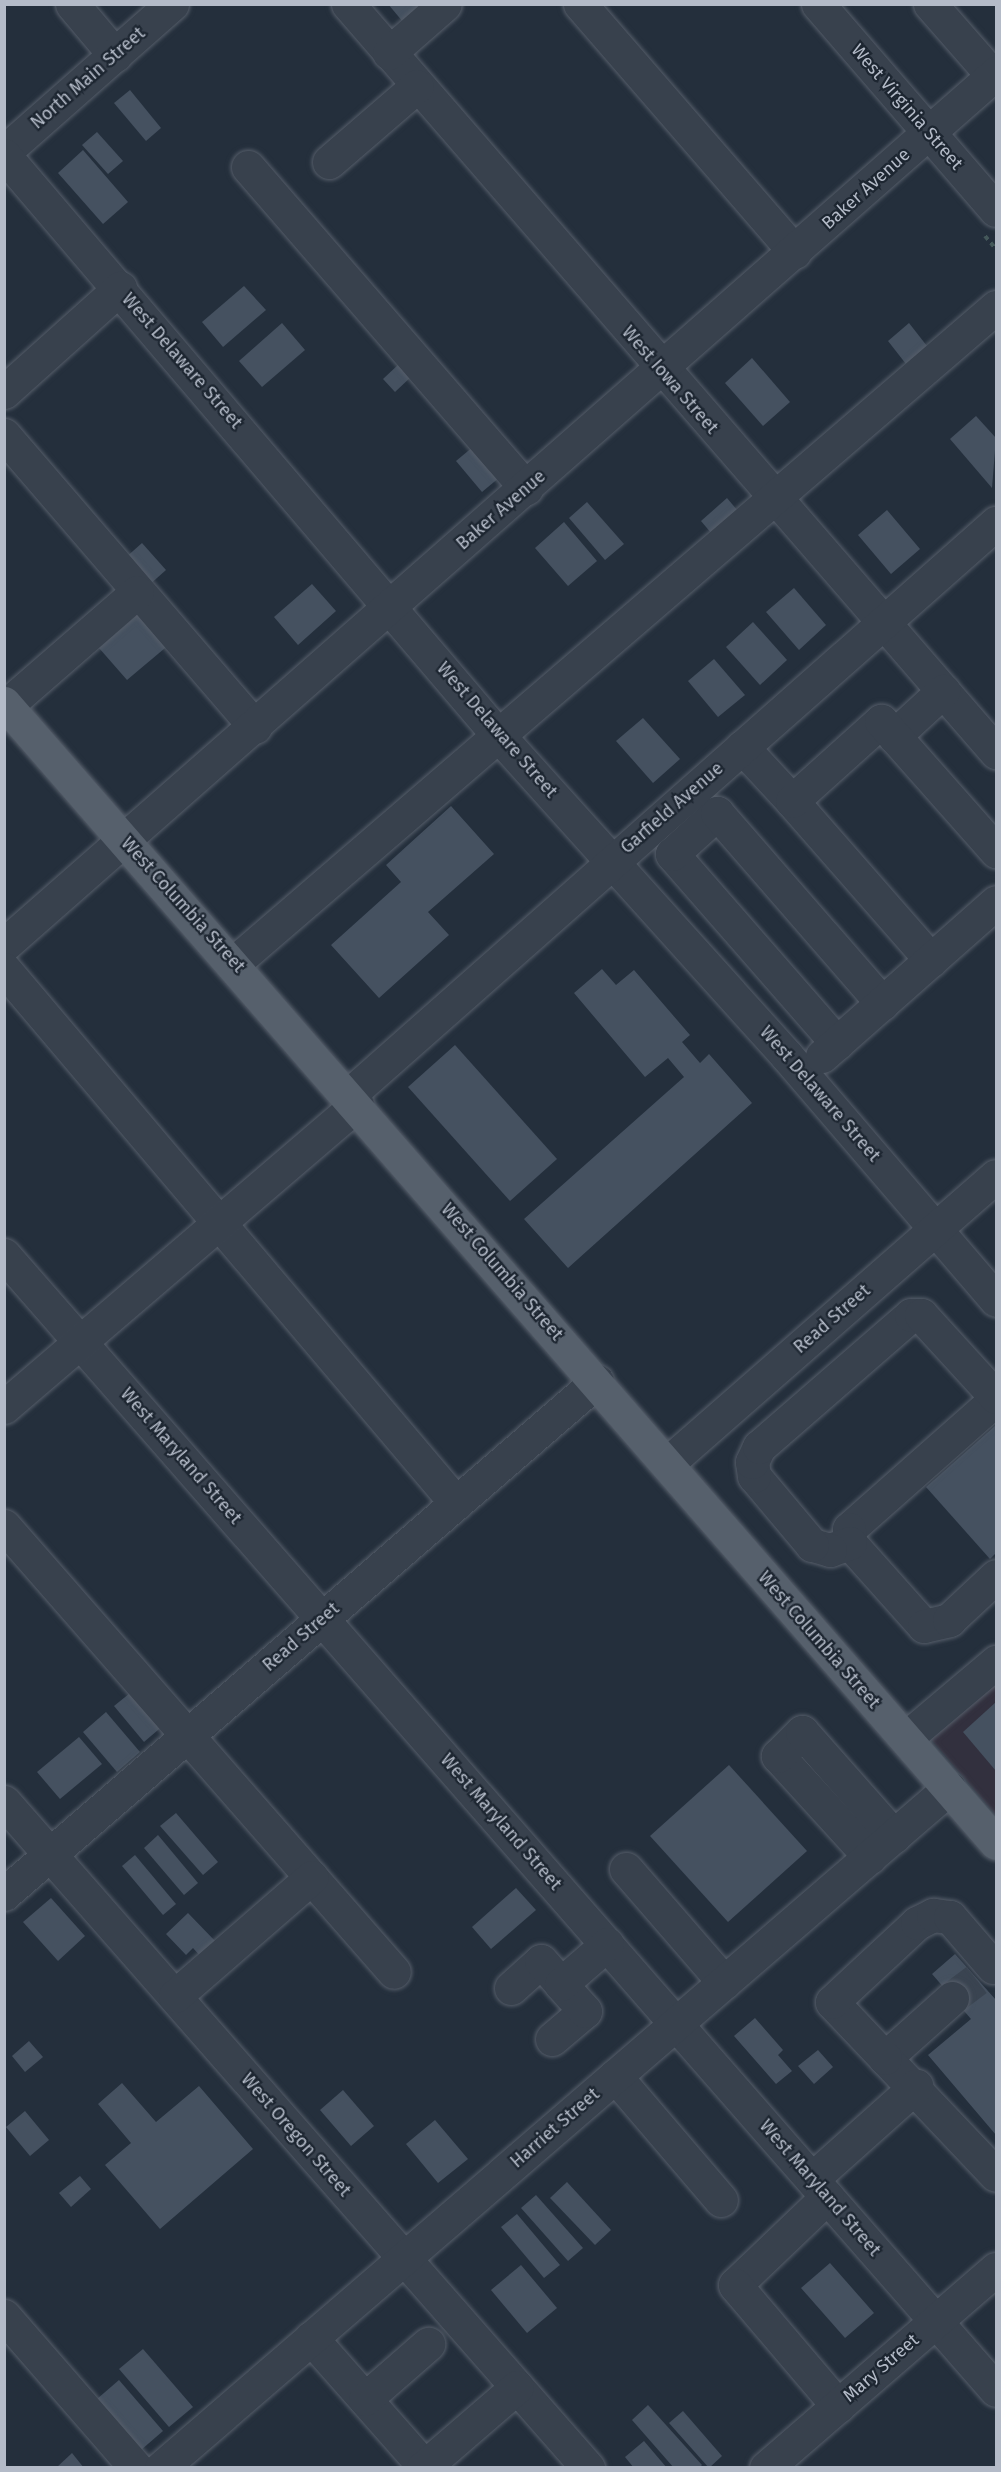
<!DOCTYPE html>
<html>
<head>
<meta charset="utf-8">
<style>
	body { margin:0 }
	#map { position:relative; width:1001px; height:2472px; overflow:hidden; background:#242f3c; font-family:"Fira Sans",sans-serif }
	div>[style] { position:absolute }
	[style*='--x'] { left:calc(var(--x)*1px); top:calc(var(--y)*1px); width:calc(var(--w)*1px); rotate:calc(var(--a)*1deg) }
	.medical>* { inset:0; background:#32303e }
	.building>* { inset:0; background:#455160 }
	.minor-tunnel>* { height:33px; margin-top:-16.5px; transform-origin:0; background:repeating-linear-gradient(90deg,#3a4451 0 33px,transparent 0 49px) }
	.path>* { height:4px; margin-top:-2px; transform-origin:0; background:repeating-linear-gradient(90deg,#44585a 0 4.5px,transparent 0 9px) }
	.roads { filter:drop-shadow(0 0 2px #565e6a) drop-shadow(0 0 2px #565e6a) }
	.minor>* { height:33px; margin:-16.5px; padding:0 16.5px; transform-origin:16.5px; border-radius:16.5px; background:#38414d }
	.major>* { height:33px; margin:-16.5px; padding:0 16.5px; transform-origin:16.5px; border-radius:16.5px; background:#56606c }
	span { translate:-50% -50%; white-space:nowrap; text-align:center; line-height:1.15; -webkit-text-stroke:4.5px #1d2631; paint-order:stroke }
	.street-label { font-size:18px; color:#b4bbc8 }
	.frame { position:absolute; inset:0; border:6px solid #b4bbc8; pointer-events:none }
</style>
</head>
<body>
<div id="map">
	<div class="medical">
		<div style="clip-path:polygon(996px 1682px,996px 1815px,930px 1738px)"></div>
	</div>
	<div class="building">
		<div style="clip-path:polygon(388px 4px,436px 4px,408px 28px)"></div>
		<div style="clip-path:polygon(130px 90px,161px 128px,146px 141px,114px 103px)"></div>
		<div style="clip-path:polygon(97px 132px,123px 161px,108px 174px,82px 145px)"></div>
		<div style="clip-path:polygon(83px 150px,128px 202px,103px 224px,58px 173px)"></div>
		<div style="clip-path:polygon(244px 286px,266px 310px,223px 347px,202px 322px)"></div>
		<div style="clip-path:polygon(282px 323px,305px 350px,262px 387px,239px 361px)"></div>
		<div style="clip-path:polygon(909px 323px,927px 346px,906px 364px,888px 341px)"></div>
		<div style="clip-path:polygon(752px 358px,790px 402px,763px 426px,725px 383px)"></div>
		<div style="clip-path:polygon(400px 363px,412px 376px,395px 392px,383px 379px)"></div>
		<div style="clip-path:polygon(976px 416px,996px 438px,992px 488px,950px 439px)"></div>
		<div style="clip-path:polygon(474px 446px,500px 477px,482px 492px,456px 461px)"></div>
		<div style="clip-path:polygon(727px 498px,743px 517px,717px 540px,701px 521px)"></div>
		<div style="clip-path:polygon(587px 502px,624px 544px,605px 560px,569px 518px)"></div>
		<div style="clip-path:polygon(887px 510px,920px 549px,891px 574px,858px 535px)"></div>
		<div style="clip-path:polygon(564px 522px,597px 561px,568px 586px,535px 548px)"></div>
		<div style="clip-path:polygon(142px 543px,166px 570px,148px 586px,124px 559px)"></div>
		<div style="clip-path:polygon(312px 584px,336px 611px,298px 645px,274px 617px)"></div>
		<div style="clip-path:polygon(794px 588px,826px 625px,799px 650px,766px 612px)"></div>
		<div style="clip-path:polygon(143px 610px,171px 643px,127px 680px,99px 648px)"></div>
		<div style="clip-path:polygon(753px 622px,787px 660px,760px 685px,726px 647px)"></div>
		<div style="clip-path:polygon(714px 659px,745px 695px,718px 717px,688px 681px)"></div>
		<div style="clip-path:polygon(643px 718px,680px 759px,653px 783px,616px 741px)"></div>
		<div style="clip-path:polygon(451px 806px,494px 854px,428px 912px,449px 935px,379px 998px,331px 945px,401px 882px,386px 865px)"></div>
		<div style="clip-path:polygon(602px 969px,616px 985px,634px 970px,690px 1035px,682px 1042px,700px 1063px,709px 1054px,752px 1103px,568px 1268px,524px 1219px,684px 1077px,668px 1058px,645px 1077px,574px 993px)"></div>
		<div style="clip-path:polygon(455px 1045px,557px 1159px,510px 1201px,408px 1087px)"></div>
		<div style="clip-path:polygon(996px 1425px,996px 1553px,990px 1559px,926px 1487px)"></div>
		<div style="clip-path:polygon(135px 1689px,165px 1724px,144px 1742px,114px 1706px)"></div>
		<div style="clip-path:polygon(996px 1702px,996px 1771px,963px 1732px)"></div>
		<div style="clip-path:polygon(106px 1712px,140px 1752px,117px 1772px,83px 1732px)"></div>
		<div style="clip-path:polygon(79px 1737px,102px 1764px,60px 1799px,37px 1772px)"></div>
		<div style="clip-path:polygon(729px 1765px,807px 1851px,728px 1922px,650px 1836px)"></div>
		<div style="clip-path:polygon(176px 1813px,218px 1862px,203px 1875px,160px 1826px)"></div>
		<div style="clip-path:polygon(158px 1835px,198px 1883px,184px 1895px,144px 1848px)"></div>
		<div style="clip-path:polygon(135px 1855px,176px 1904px,163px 1915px,122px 1866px)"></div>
		<div style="clip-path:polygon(516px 1888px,536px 1910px,491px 1949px,472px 1927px)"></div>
		<div style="clip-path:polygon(51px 1898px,85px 1936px,58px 1961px,23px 1922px)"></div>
		<div style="clip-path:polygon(188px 1913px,217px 1943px,202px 1958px,193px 1948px,186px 1955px,166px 1934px)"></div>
		<div style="clip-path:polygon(955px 1954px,996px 2000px,996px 2135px,928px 2055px,971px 2019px,932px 1974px)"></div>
		<div style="clip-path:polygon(755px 2018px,783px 2050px,778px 2055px,792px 2071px,776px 2084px,734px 2036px)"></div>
		<div style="clip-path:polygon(29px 2041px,43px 2057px,25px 2072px,12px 2056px)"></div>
		<div style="clip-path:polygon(818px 2050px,833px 2067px,814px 2084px,798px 2066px)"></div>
		<div style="clip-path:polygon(122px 2083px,156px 2122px,199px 2086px,253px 2149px,160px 2229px,105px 2165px,131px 2143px,98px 2104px)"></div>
		<div style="clip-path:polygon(343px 2090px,374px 2126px,351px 2146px,320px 2110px)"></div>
		<div style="clip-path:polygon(25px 2111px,49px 2140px,30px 2156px,6px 2127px)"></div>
		<div style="clip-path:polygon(435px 2120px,468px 2159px,438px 2183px,406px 2144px)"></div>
		<div style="clip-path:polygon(80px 2176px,91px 2189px,71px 2207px,59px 2193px)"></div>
		<div style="clip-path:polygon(567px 2182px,611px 2230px,595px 2245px,550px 2198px)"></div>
		<div style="clip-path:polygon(536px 2195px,583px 2248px,568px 2261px,521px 2208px)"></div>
		<div style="clip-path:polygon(517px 2214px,560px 2265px,544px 2278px,501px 2227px)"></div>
		<div style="clip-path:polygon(830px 2263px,874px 2313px,845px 2338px,801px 2288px)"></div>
		<div style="clip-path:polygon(521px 2265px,557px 2308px,527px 2333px,491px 2290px)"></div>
		<div style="clip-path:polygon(143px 2349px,193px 2407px,169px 2427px,119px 2369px)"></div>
		<div style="clip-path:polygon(119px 2380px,163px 2431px,141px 2450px,97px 2399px)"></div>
		<div style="clip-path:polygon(648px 2405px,702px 2465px,699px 2468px,674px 2468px,632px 2420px)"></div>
		<div style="clip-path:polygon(683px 2411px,722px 2456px,709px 2468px,669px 2423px)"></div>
		<div style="clip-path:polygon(644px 2441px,667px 2468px,634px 2468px,625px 2457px)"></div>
		<div style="clip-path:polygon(72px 2453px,84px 2468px,56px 2468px)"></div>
	</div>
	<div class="minor-tunnel">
		<div style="--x:952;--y:1998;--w:31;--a:-37"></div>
	</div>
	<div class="path">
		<div style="--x:985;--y:236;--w:17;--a:50"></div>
	</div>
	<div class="roads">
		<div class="minor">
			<div style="--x:72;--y:4;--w:67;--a:49.9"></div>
			<div style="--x:348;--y:4;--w:990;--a:49.1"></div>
			<div style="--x:580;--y:4;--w:328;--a:49.1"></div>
			<div style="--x:818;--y:4;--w:272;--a:49.2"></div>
			<div style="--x:930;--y:4;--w:96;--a:48.8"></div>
			<div style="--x:389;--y:53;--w:74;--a:-41.2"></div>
			<div style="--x:4;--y:152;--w:224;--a:-41.4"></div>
			<div style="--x:4;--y:155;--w:762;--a:49.58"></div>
			<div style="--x:498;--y:735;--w:432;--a:48"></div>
			<div style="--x:787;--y:1056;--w:321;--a:49.4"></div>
			<div style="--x:329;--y:162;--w:116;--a:-40.8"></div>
			<div style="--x:248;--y:167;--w:425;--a:49.1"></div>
			<div style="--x:4;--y:392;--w:156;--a:-41.9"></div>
			<div style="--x:4;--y:435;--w:385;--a:49.3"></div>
			<div style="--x:7;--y:705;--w:172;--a:-41"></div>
			<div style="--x:894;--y:736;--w:67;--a:-42.6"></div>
			<div style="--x:742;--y:747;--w:74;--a:47.2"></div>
			<div style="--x:4;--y:945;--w:1321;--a:-41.32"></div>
			<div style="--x:931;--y:960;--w:211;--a:-131.2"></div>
			<div style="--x:792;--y:801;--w:120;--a:-42"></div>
			<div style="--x:881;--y:721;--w:174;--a:48.5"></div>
			<div style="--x:235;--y:962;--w:1004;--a:-40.72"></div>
			<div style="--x:4;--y:969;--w:700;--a:49.75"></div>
			<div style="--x:837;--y:1043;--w:251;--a:-131.1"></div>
			<div style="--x:672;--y:854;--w:61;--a:-42.3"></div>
			<div style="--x:717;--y:813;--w:252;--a:49"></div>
			<div style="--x:822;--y:1056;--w:232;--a:-41.5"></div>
			<div style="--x:349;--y:1095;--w:864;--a:-41.48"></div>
			<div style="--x:4;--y:1255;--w:1507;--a:48.85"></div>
			<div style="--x:996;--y:1399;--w:196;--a:138.5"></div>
			<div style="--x:849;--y:1529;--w:14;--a:86"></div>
			<div style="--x:850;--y:1543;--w:111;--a:48.3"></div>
			<div style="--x:924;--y:1626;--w:26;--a:-13"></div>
			<div style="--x:949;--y:1620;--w:64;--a:-43.1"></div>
			<div style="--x:4;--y:1407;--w:465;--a:-40.6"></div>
			<div style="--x:669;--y:1462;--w:434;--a:-41.2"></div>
			<div style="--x:4;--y:1526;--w:592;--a:48.83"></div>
			<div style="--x:850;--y:1543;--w:21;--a:161"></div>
			<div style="--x:830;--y:1550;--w:19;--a:-164"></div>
			<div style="--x:812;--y:1545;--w:90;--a:-130"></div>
			<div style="--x:754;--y:1476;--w:14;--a:-98"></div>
			<div style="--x:752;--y:1462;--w:17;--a:-65"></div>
			<div style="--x:759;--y:1447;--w:201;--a:-41"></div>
			<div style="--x:911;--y:1315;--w:10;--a:0"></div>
			<div style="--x:921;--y:1315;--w:111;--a:47.6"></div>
			<div style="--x:906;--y:1738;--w:118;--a:-40.2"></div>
			<div style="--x:4;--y:1802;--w:886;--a:48.75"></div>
			<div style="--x:870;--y:1857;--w:137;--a:-132.3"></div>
			<div style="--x:778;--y:1756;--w:34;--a:-45"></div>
			<div style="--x:802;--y:1732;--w:139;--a:48.5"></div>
			<div style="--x:626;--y:1869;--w:150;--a:49.1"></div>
			<div style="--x:4;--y:1894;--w:784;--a:-40.86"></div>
			<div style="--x:511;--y:1988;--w:40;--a:-42"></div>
			<div style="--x:541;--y:1961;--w:30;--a:49"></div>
			<div style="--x:175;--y:1996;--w:181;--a:-41"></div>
			<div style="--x:952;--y:1998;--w:90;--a:138.2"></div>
			<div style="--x:885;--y:2058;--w:161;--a:46.5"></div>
			<div style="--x:552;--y:2039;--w:43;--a:-40.3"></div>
			<div style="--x:585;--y:2011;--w:36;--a:-132"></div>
			<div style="--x:561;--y:1984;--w:61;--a:-41"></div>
			<div style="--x:885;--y:2058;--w:77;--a:-133.4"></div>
			<div style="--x:832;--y:2002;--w:116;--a:-42.9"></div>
			<div style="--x:917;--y:1923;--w:18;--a:-27"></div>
			<div style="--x:933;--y:1915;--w:17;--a:7"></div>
			<div style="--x:950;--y:1917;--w:66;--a:49.3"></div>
			<div style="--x:615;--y:2076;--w:163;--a:49.5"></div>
			<div style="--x:812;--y:2179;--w:140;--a:-41.8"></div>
			<div style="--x:827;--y:2197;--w:127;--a:136.3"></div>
			<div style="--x:735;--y:2285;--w:159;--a:49.6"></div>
			<div style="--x:4;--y:2316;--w:201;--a:49"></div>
			<div style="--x:311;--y:2338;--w:169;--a:48.6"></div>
			<div style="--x:365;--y:2399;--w:84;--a:-41.1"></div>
			<div style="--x:161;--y:2468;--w:1041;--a:-40.79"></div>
			<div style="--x:423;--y:2468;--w:124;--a:-40.8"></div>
			<div style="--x:766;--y:2468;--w:304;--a:-40.9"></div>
		</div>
		<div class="major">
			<div style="--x:4;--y:703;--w:1511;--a:48.97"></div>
		</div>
	</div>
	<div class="street-label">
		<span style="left:88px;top:78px;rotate:-41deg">North Main Street</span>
		<span style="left:907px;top:107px;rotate:49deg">West Virginia Street</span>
		<span style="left:866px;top:189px;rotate:-42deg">Baker Avenue</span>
		<span style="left:182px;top:361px;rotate:49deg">West Delaware Street</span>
		<span style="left:670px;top:380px;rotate:49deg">West Iowa Street</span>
		<span style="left:501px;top:510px;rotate:-41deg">Baker Avenue</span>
		<span style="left:497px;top:730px;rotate:49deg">West Delaware Street</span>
		<span style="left:672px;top:808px;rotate:-41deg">Garfield Avenue</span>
		<span style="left:183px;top:905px;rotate:48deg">West Columbia Street</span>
		<span style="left:820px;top:1094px;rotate:49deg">West Delaware Street</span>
		<span style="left:502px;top:1272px;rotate:49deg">West Columbia Street</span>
		<span style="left:832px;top:1319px;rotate:-41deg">Read Street</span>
		<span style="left:181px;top:1456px;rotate:49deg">West Maryland Street</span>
		<span style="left:301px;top:1637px;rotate:-41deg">Read Street</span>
		<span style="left:819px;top:1640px;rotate:49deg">West Columbia Street</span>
		<span style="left:501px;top:1822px;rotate:49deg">West Maryland Street</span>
		<span style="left:555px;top:2128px;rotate:-41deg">Harriet Street</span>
		<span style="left:296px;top:2135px;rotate:49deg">West Oregon Street</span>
		<span style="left:820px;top:2188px;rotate:49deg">West Maryland Street</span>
		<span style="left:881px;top:2368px;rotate:-41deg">Mary Street</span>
	</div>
	<div class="frame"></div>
</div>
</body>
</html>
